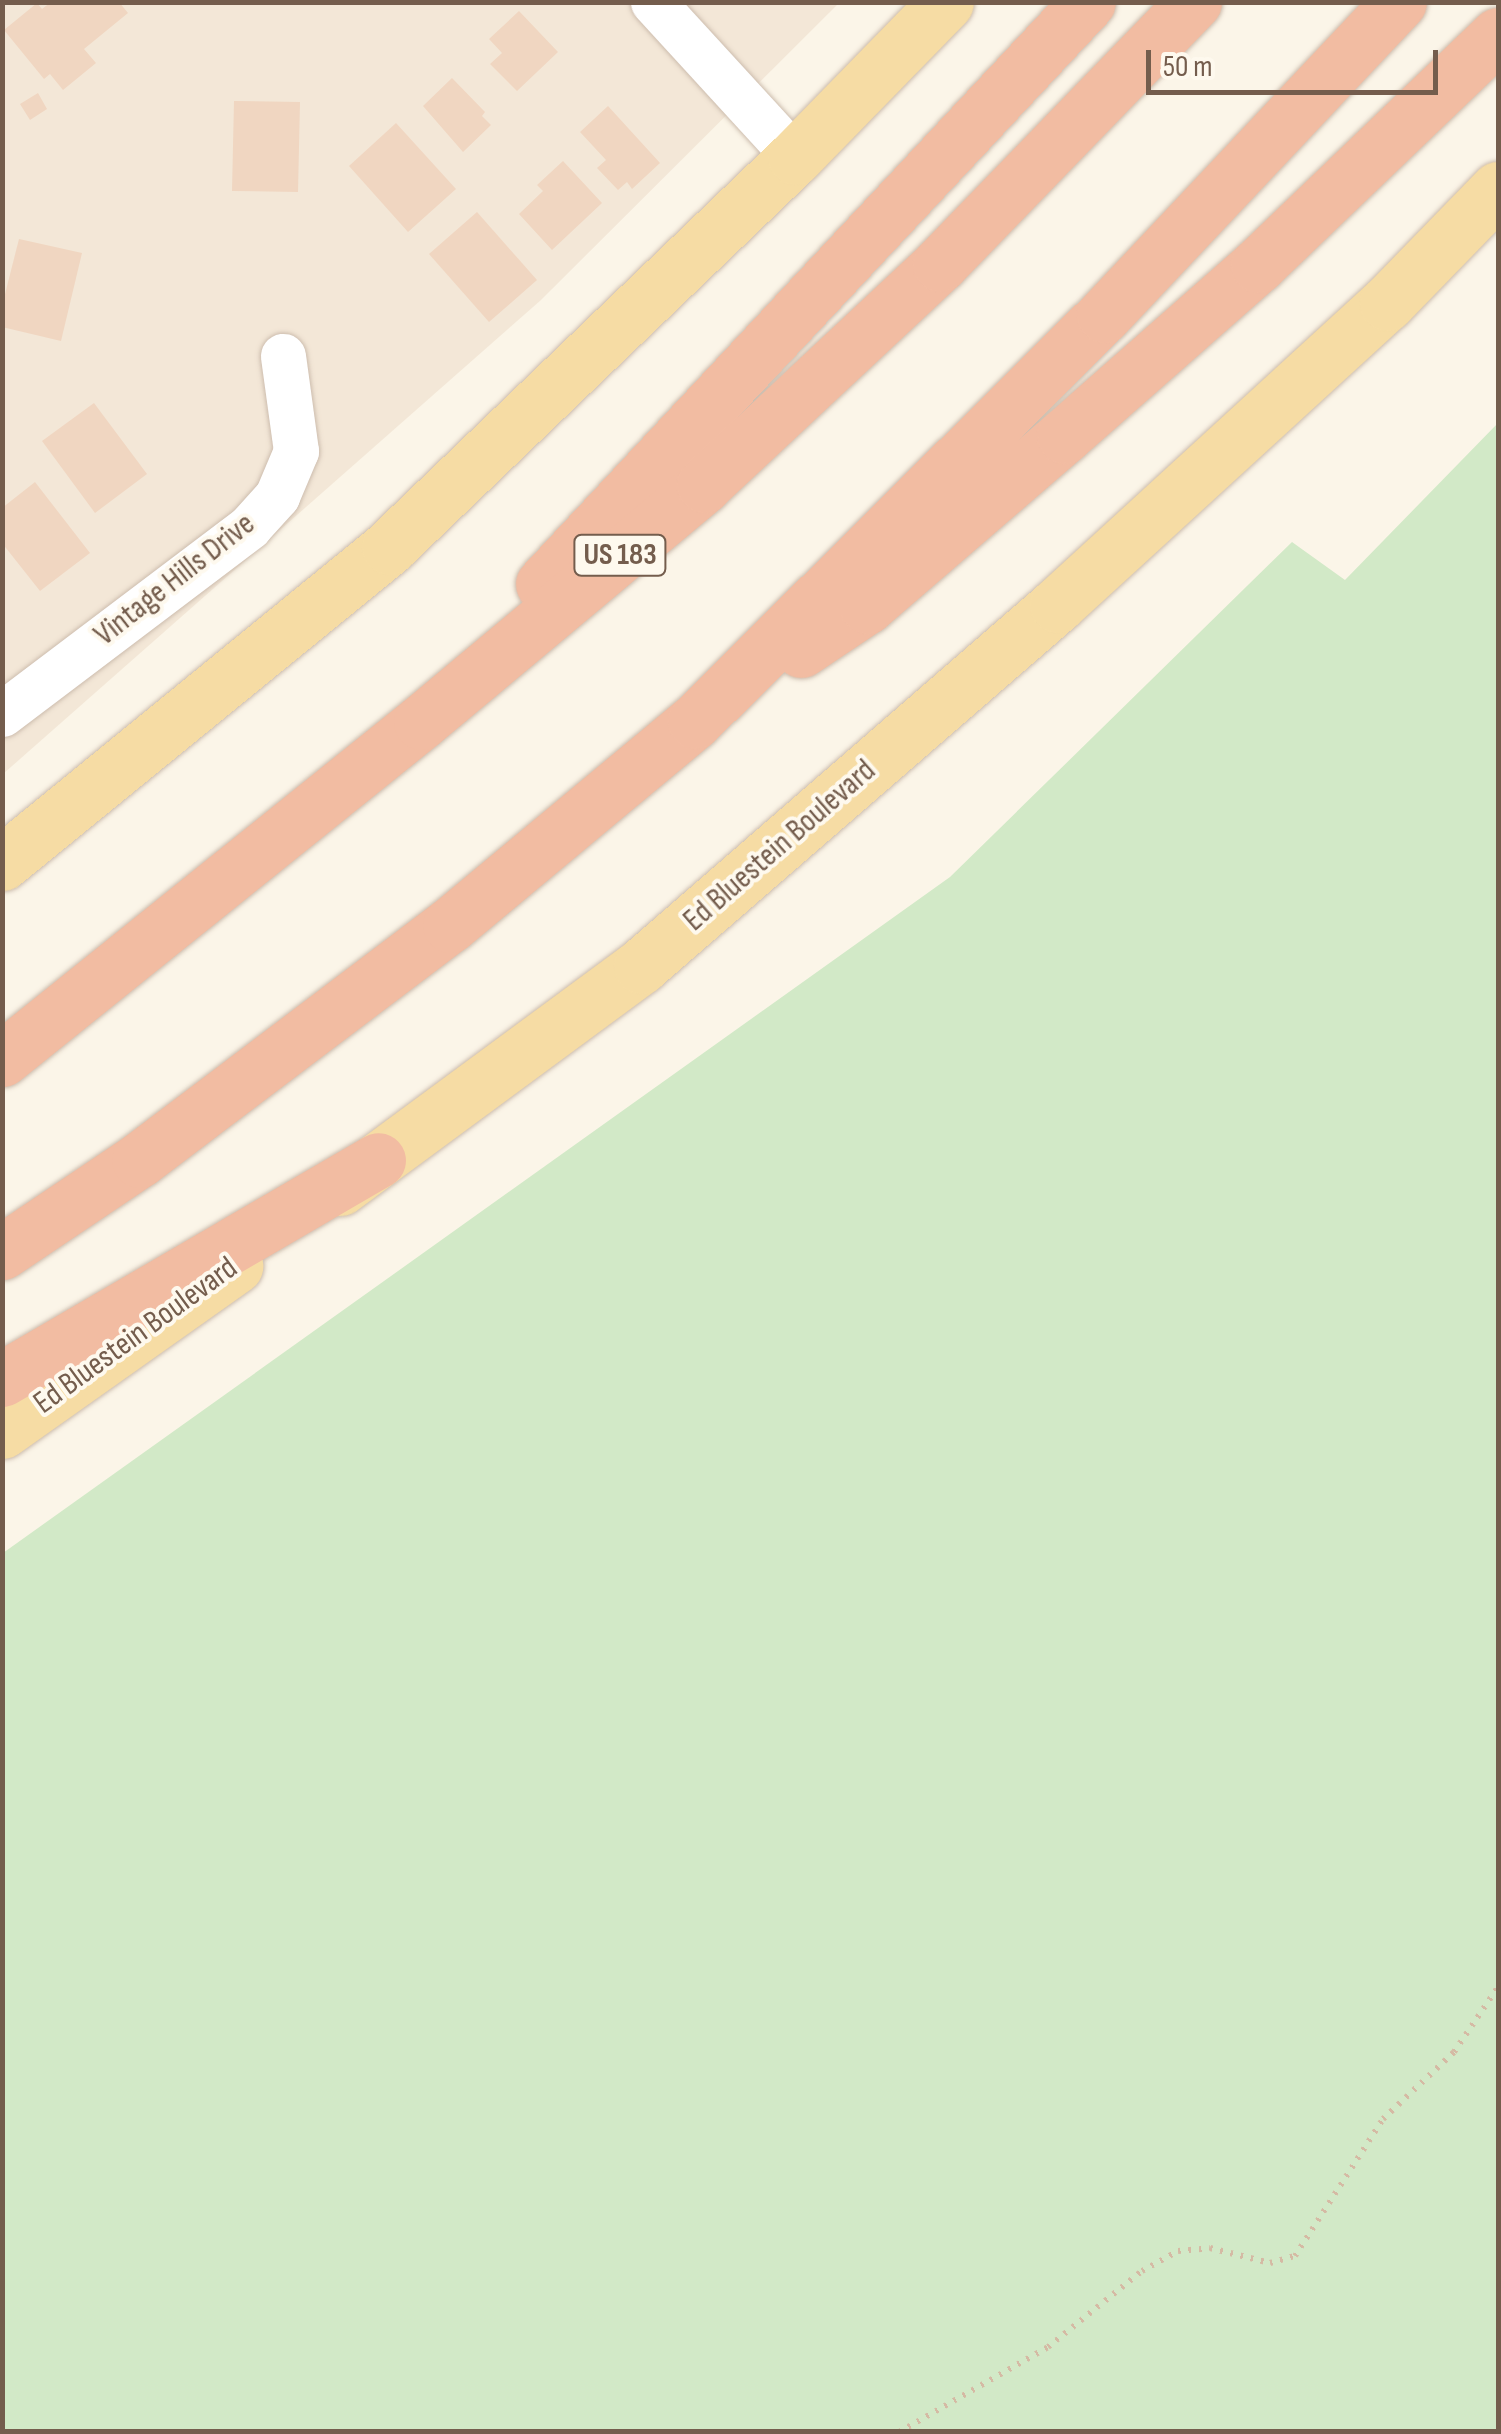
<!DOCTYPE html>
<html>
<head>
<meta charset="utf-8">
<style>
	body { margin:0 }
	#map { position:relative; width:1501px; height:2434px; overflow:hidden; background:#fbf5e8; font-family:"Sofia Sans Condensed",sans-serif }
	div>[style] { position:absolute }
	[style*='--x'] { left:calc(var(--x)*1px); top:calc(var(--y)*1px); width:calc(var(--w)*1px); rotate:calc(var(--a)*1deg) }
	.residential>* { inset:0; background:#f3e7d7 }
	.green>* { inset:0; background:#d2e9c7 }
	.building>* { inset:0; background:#f0d6c1 }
	.path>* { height:6px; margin-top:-3px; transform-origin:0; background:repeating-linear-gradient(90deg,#d5baa4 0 2.5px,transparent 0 10.5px) }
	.roads { filter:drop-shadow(0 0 2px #cdbdae) drop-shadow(0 0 2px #cdbdae) }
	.minor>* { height:45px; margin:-22.5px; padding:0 22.5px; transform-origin:22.5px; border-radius:22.5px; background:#fff }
	.major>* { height:55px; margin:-27.5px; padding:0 27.5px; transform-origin:27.5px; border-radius:27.5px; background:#f6dca4 }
	.highway>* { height:55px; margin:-27.5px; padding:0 27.5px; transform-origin:27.5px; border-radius:27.5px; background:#f2bca2 }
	span { translate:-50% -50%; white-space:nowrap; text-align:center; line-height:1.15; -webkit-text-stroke:8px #fef9ee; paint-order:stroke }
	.shield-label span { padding:2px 8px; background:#fef9ee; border:2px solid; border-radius:8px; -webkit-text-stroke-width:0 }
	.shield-label { font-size:30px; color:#745d4d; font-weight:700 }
	.street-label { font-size:32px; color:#745d4d }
	.frame { position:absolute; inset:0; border:5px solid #745d4d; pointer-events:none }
	.scale { position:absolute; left:1146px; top:50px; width:292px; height:45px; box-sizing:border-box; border:5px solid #745d4d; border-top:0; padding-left:12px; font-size:30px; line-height:35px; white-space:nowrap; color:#745d4d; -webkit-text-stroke:8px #fef9ee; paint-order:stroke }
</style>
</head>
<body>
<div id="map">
	<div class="residential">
		<div style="clip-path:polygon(3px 3px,839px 3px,541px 300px,3px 774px)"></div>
	</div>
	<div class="green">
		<div style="clip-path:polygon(1498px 423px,1498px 2431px,3px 2431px,3px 1553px,950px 877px,1292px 542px,1345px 580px)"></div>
	</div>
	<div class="building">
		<div style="clip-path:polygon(51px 2px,119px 2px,128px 13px,84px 49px,96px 63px,63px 90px,50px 74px,44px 79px,4px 30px,37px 3px,42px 9px)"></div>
		<div style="clip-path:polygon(519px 11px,558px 52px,517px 91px,490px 64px,502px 53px,489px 39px)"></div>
		<div style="clip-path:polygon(452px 78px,485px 112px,482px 116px,491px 125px,463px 152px,423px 106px)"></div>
		<div style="clip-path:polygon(38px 93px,47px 109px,30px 120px,20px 104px)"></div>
		<div style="clip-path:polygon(234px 101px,300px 102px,298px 192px,232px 191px)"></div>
		<div style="clip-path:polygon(608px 106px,660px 163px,632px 189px,627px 182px,618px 190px,597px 168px,606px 160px,580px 132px)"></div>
		<div style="clip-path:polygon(396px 123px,456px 189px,408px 232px,349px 166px)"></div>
		<div style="clip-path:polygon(563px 161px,602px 203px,552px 250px,519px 214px,543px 191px,537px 185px)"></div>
		<div style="clip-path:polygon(477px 212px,537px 280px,489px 322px,429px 254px)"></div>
		<div style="clip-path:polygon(19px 239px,82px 253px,61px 341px,2px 327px,2px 306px)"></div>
		<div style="clip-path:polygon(94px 403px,147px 474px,95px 513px,42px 441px)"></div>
		<div style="clip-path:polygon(35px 482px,90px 553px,40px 591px,2px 543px,2px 508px)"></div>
	</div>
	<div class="path">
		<div style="--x:899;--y:2432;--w:172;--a:-29.7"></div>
		<div style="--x:1048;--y:2347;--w:121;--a:-39"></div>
		<div style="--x:1142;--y:2271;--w:41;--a:-29.1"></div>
		<div style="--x:1178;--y:2251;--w:32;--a:-5"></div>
		<div style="--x:1210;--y:2248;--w:62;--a:14"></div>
		<div style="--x:1270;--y:2263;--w:26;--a:-16"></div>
		<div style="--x:1295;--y:2256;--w:163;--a:-57.3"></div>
		<div style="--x:1383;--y:2119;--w:98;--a:-43.3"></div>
		<div style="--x:1454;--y:2052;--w:78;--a:-55.9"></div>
	</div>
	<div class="roads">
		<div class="minor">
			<div style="--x:653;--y:2;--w:210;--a:47.5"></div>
			<div style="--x:2;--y:714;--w:310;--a:-37.1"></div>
			<div style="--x:249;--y:527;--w:42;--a:-47.9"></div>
			<div style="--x:277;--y:496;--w:49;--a:-67.1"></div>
			<div style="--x:296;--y:451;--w:96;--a:-97.8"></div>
		</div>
		<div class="major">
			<div style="--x:2;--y:863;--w:500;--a:-39.2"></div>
			<div style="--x:389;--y:547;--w:563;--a:-43.85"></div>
			<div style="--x:795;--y:157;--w:216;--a:-45.7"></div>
			<div style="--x:340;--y:1188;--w:374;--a:-36.4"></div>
			<div style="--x:641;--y:966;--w:551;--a:-40.95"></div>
			<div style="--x:1057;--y:605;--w:447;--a:-42.5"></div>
			<div style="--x:1387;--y:303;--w:159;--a:-45.8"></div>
			<div style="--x:2;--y:1431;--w:286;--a:-35.3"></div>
		</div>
		<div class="highway">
			<div style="--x:543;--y:584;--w:797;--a:-46.88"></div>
			<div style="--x:801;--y:650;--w:79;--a:-33.7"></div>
			<div style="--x:867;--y:606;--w:260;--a:-40.8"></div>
			<div style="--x:1064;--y:436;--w:259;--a:-41.4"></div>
			<div style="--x:1258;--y:265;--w:332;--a:-43.8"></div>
			<div style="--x:2;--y:1059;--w:538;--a:-38.81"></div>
			<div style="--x:421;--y:722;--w:369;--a:-39.9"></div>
			<div style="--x:704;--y:485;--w:323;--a:-43.1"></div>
			<div style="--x:940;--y:264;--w:365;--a:-45.9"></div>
			<div style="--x:2;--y:1252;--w:165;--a:-33.9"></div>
			<div style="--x:139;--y:1160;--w:390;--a:-37.1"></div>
			<div style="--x:450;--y:925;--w:319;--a:-39.8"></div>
			<div style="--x:695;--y:721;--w:576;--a:-44.79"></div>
			<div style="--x:1104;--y:315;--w:430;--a:-46.7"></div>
			<div style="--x:2;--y:1379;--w:435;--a:-30.2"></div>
		</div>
	</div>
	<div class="shield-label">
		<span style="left:620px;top:555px">US 183</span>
	</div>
	<div class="street-label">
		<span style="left:175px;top:580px;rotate:-38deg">Vintage Hills Drive</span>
		<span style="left:780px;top:846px;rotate:-41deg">Ed Bluestein Boulevard</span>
		<span style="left:136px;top:1336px;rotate:-36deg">Ed Bluestein Boulevard</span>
	</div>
	<div class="frame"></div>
	<div class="scale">50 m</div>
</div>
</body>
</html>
